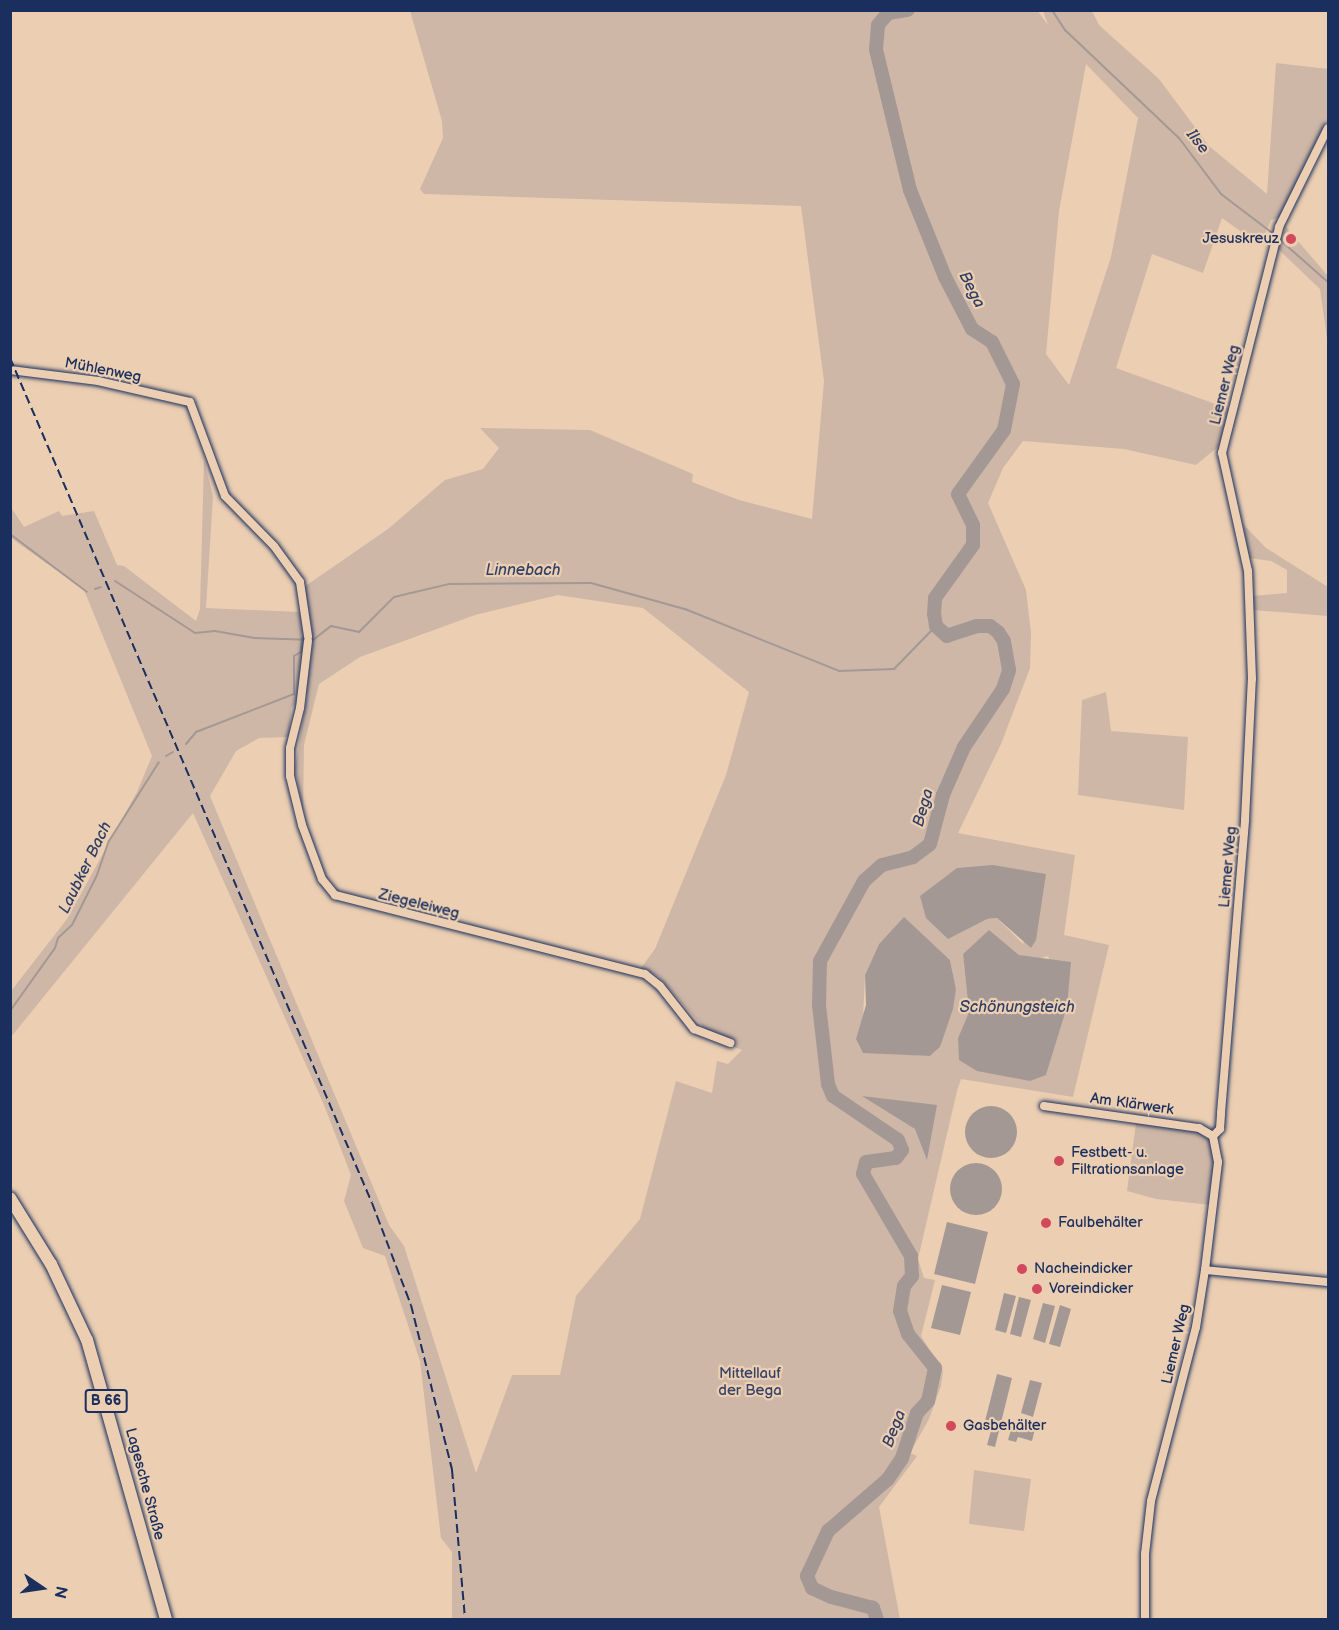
<!DOCTYPE html>
<html>
<head>
<meta charset="utf-8">
<style>
	body { margin:0 }
	#map { position:relative; width:1339px; height:1630px; overflow:hidden; background:#eccfb2; font-family:"Balsamiq Sans",sans-serif }
	div>[style] { position:absolute }
	[style*='--x'] { left:calc(var(--x)*1px); top:calc(var(--y)*1px); width:calc(var(--w)*1px); rotate:calc(var(--a)*1deg) }
	.green>* { inset:0; background:#ceb7a6 }
	.water>* { inset:0; background:#a49895 }
	.round { border-radius:50% }
	.stream>* { height:2px; margin:-1px; padding:0 1px; transform-origin:1px; border-radius:1px; background:#a49895 }
	.river>* { height:14px; margin:-7px; padding:0 7px; transform-origin:7px; border-radius:7px; background:#a49895 }
	.roads { filter:drop-shadow(0 0 2px #1b2f5e) drop-shadow(0 0 2px #1b2f5e) }
	.street>* { height:8px; margin:-4px; padding:0 4px; transform-origin:4px; border-radius:4px; background:#eccfb2 }
	.primary>* { height:12px; margin:-6px; padding:0 6px; transform-origin:6px; border-radius:6px; background:#eccfb2 }
	.rail>* { height:2px; margin-top:-1px; transform-origin:0; background:repeating-linear-gradient(90deg,#1b2f5e 0 9px,transparent 0 13.5px) }
	.dots>* { width:16px; height:16px; translate:-50% -50%; box-sizing:border-box; border:3px solid #eccfb2; border-radius:50% }
	span { translate:-50% -50%; white-space:nowrap; text-align:center; line-height:1.15; -webkit-text-stroke:4.5px #eccfb2; paint-order:stroke }
	.shield-label span { padding:2px 4px; background:#eccfb2; border:2px solid; border-radius:4px; -webkit-text-stroke-width:0 }
	.shield-label { font-size:14px; color:#1b2f5e; font-weight:700 }
	.poi-label { font-size:15px; color:#1b2f5e }
	.right { translate:-100% -50%; text-align:right }
	.left { translate:0 -50%; text-align:left }
	.street-label { font-size:15px; color:#1b2f5e }
	.park-label { font-size:15px; color:#364369 }
	.water-label { font-size:16px; color:#303f66; font-style:italic }
	.frame { position:absolute; inset:0; border:12px solid #1b2f5e; pointer-events:none }
	.north { position:absolute; left:12px; top:1558px; width:60px; height:60px; -webkit-text-stroke:4px #eccfb2; paint-order:stroke; rotate:103deg; font-size:16px; font-weight:700; line-height:24px; text-align:center; color:#1b2f5e }
	.north::after { content:''; display:block; margin:auto; width:21px; height:27px; background:#1b2f5e; clip-path:polygon(50% 0,100% 100%,50% 72%,0 100%) }
</style>
</head>
<body>
<div id="map">
	<div class="green">
		<div style="clip-path:polygon(evenodd,1037px 10px,1048px 25px,1043px 11px,1092px 11px,1099px 25px,1159px 79px,1209px 146px,1267px 194px,1276px 63px,1328px 69px,1328px 120px,1283px 216px,1271px 220px,1260px 245px,1222px 218px,1203px 273px,1152px 254px,1116px 368px,1229px 409px,1219px 446px,1196px 465px,1124px 449px,1023px 441px,1003px 468px,988px 503px,1026px 590px,1031px 633px,1030px 668px,1001px 744px,958px 833px,1075px 855px,1064px 935px,1109px 945px,1073px 1097px,961px 1079px,957px 1091px,918px 1259px,924px 1278px,935px 1280px,921px 1336px,943px 1371px,941px 1386px,929px 1419px,910px 1453px,917px 1456px,879px 1507px,900px 1619px,452px 1619px,452px 1552px,441px 1538px,420px 1361px,385px 1256px,363px 1248px,344px 1201px,351px 1175px,324px 1105px,193px 813px,11px 1037px,11px 991px,67px 919px,137px 792px,152px 756px,84px 590px,11px 538px,10px 506px,24px 527px,59px 511px,62px 516px,94px 511px,117px 565px,124px 566px,196px 621px,200px 609px,204px 460px,213px 496px,206px 608px,300px 612px,304px 634px,312px 633px,304px 587px,388px 529px,445px 480px,483px 469px,499px 448px,480px 428px,590px 430px,693px 474px,692px 482px,739px 500px,812px 519px,824px 381px,801px 206px,424px 194px,420px 189px,443px 138px,442px 121px,410px 11px,1037px 10px,1086px 64px,1138px 118px,1111px 257px,1069px 385px,1046px 354px,1059px 211px,1086px 64px,1037px 10px,558px 595px,643px 608px,749px 692px,726px 775px,655px 949px,641px 968px,658px 976px,707px 1031px,723px 1036px,722px 1042px,742px 1050px,728px 1064px,717px 1061px,712px 1093px,676px 1081px,640px 1219px,576px 1296px,560px 1375px,512px 1375px,476px 1473px,404px 1246px,389px 1225px,210px 796px,236px 751px,259px 738px,289px 737px,291px 708px,307px 694px,295px 769px,303px 812px,304px 745px,319px 684px,360px 657px,475px 615px,558px 595px,1037px 10px,1045px 875px,1023px 944px,997px 918px,987px 919px,1045px 875px,1037px 10px,904px 918px,950px 960px,956px 989px,940px 1047px,930px 1056px,895px 1054px,863px 1019px,865px 975px,879px 944px,904px 918px,1037px 10px,989px 931px,1019px 955px,1034px 960px,1048px 956px,1067px 1007px,1046px 1075px,958px 1038px,969px 1012px,963px 954px,989px 931px,1037px 10px,936px 1105px,925px 1145px,915px 1129px,936px 1105px)"></div>
		<div style="clip-path:polygon(1286px 227px,1328px 276px,1328px 346px,1320px 289px,1278px 249px)"></div>
		<div style="clip-path:polygon(1243px 524px,1266px 548px,1328px 587px,1328px 616px,1253px 610px,1252px 596px,1287px 593px,1287px 570px,1271px 561px,1249px 558px)"></div>
		<div style="clip-path:polygon(1106px 692px,1111px 731px,1188px 737px,1184px 810px,1078px 795px,1082px 700px)"></div>
		<div style="clip-path:polygon(1136px 1123px,1196px 1130px,1208px 1139px,1214px 1149px,1211px 1205px,1156px 1199px,1127px 1191px)"></div>
		<div style="clip-path:polygon(974px 1470px,1031px 1479px,1024px 1531px,969px 1524px)"></div>
	</div>
	<div class="water">
		<div style="clip-path:polygon(993px 865px,1046px 874px,1036px 940px,1031px 948px,997px 918px,987px 919px,948px 939px,926px 918px,920px 896px,957px 868px)"></div>
		<div style="clip-path:polygon(904px 917px,950px 960px,956px 989px,953px 1009px,940px 1047px,930px 1056px,863px 1053px,856px 1039px,866px 1005px,865px 975px,879px 944px)"></div>
		<div style="clip-path:polygon(989px 930px,1019px 955px,1071px 962px,1067px 1007px,1046px 1075px,1030px 1081px,977px 1071px,959px 1060px,958px 1038px,969px 1012px,963px 954px)"></div>
		<div style="clip-path:polygon(862px 1096px,937px 1105px,927px 1160px,915px 1129px)"></div>
		<div class="round" style="left:965px;top:1106px;width:52px;height:52px"></div>
		<div class="round" style="left:950px;top:1163px;width:52px;height:52px"></div>
		<div style="clip-path:polygon(947px 1222px,988px 1232px,975px 1284px,934px 1274px)"></div>
		<div style="clip-path:polygon(942px 1285px,971px 1292px,960px 1335px,931px 1328px)"></div>
		<div style="clip-path:polygon(1004px 1293px,1016px 1296px,1006px 1333px,995px 1330px)"></div>
		<div style="clip-path:polygon(1019px 1297px,1031px 1300px,1021px 1337px,1010px 1334px)"></div>
		<div style="clip-path:polygon(1043px 1303px,1055px 1306px,1045px 1343px,1033px 1339px)"></div>
		<div style="clip-path:polygon(1060px 1305px,1071px 1309px,1060px 1347px,1049px 1344px)"></div>
		<div style="clip-path:polygon(997px 1374px,1012px 1378px,995px 1447px,987px 1445px,992px 1427px,984px 1425px)"></div>
		<div style="clip-path:polygon(1030px 1380px,1042px 1383px,1033px 1417px,1021px 1413px)"></div>
		<div style="clip-path:polygon(1013px 1423px,1035px 1429px,1032px 1441px,1018px 1437px,1016px 1442px,1008px 1440px)"></div>
	</div>
	<div class="stream">
		<div style="--x:1052;--y:10;--w:24;--a:57"></div>
		<div style="--x:1065;--y:30;--w:157;--a:43.5"></div>
		<div style="--x:1179;--y:138;--w:70;--a:53.1"></div>
		<div style="--x:1221;--y:194;--w:68;--a:37.2"></div>
		<div style="--x:1279;--y:239;--w:65;--a:41.3"></div>
		<div style="--x:10;--y:534;--w:96;--a:37"></div>
		<div style="--x:115;--y:581;--w:95;--a:33"></div>
		<div style="--x:195;--y:633;--w:20;--a:-6"></div>
		<div style="--x:215;--y:631;--w:40;--a:10"></div>
		<div style="--x:254;--y:638;--w:59;--a:1.9"></div>
		<div style="--x:313;--y:640;--w:23;--a:-38"></div>
		<div style="--x:331;--y:626;--w:29;--a:12"></div>
		<div style="--x:359;--y:632;--w:49;--a:-45"></div>
		<div style="--x:394;--y:597;--w:57;--a:-13.3"></div>
		<div style="--x:449;--y:584;--w:142;--a:-0.4"></div>
		<div style="--x:591;--y:583;--w:98;--a:15.5"></div>
		<div style="--x:685;--y:609;--w:166;--a:21.9"></div>
		<div style="--x:839;--y:671;--w:55;--a:-2.1"></div>
		<div style="--x:894;--y:669;--w:60;--a:-45.7"></div>
		<div style="--x:95;--y:589;--w:6;--a:-18"></div>
		<div style="--x:186;--y:744;--w:16;--a:-50"></div>
		<div style="--x:196;--y:732;--w:105;--a:-21.2"></div>
		<div style="--x:294;--y:694;--w:38;--a:-90"></div>
		<div style="--x:294;--y:656;--w:8;--a:-30"></div>
		<div style="--x:301;--y:652;--w:14;--a:-86"></div>
		<div style="--x:166;--y:756;--w:8;--a:-30"></div>
		<div style="--x:10;--y:1011;--w:77;--a:-54.5"></div>
		<div style="--x:55;--y:948;--w:10;--a:-73"></div>
		<div style="--x:58;--y:938;--w:19;--a:-43"></div>
		<div style="--x:72;--y:925;--w:56;--a:-63.4"></div>
		<div style="--x:97;--y:875;--w:36;--a:-71"></div>
		<div style="--x:109;--y:841;--w:93;--a:-57.7"></div>
	</div>
	<div class="river">
		<div style="--x:877;--y:1620;--w:13;--a:-108"></div>
		<div style="--x:873;--y:1608;--w:43;--a:-165.3"></div>
		<div style="--x:831;--y:1597;--w:21;--a:-155"></div>
		<div style="--x:812;--y:1588;--w:13;--a:-113"></div>
		<div style="--x:807;--y:1576;--w:50;--a:-65"></div>
		<div style="--x:828;--y:1531;--w:79;--a:-40.9"></div>
		<div style="--x:888;--y:1479;--w:25;--a:-56"></div>
		<div style="--x:902;--y:1458;--w:47;--a:-71.6"></div>
		<div style="--x:917;--y:1413;--w:16;--a:-47"></div>
		<div style="--x:928;--y:1401;--w:34;--a:-78"></div>
		<div style="--x:935;--y:1368;--w:43;--a:-128.5"></div>
		<div style="--x:908;--y:1334;--w:24;--a:-109"></div>
		<div style="--x:900;--y:1311;--w:25;--a:-81"></div>
		<div style="--x:904;--y:1286;--w:13;--a:-51"></div>
		<div style="--x:912;--y:1276;--w:20;--a:-93"></div>
		<div style="--x:911;--y:1256;--w:95;--a:-120.3"></div>
		<div style="--x:863;--y:1174;--w:12;--a:-76"></div>
		<div style="--x:866;--y:1162;--w:30;--a:-8"></div>
		<div style="--x:896;--y:1158;--w:10;--a:-53"></div>
		<div style="--x:902;--y:1150;--w:11;--a:-112"></div>
		<div style="--x:898;--y:1140;--w:78;--a:-145.9"></div>
		<div style="--x:833;--y:1096;--w:13;--a:-113"></div>
		<div style="--x:828;--y:1084;--w:80;--a:-96.5"></div>
		<div style="--x:819;--y:1005;--w:44;--a:-88.7"></div>
		<div style="--x:820;--y:961;--w:91;--a:-61.2"></div>
		<div style="--x:864;--y:881;--w:24;--a:-42"></div>
		<div style="--x:882;--y:865;--w:32;--a:-14"></div>
		<div style="--x:913;--y:857;--w:21;--a:-37"></div>
		<div style="--x:930;--y:844;--w:51;--a:-75.1"></div>
		<div style="--x:943;--y:795;--w:52;--a:-66.4"></div>
		<div style="--x:964;--y:747;--w:70;--a:-56.1"></div>
		<div style="--x:1003;--y:689;--w:20;--a:-72"></div>
		<div style="--x:1009;--y:670;--w:29;--a:-100"></div>
		<div style="--x:1004;--y:641;--w:11;--a:-124"></div>
		<div style="--x:998;--y:632;--w:10;--a:-143"></div>
		<div style="--x:990;--y:626;--w:13;--a:180"></div>
		<div style="--x:977;--y:626;--w:32;--a:162"></div>
		<div style="--x:947;--y:636;--w:15;--a:-138"></div>
		<div style="--x:936;--y:626;--w:12;--a:-99"></div>
		<div style="--x:934;--y:614;--w:16;--a:-86"></div>
		<div style="--x:935;--y:598;--w:65;--a:-54.4"></div>
		<div style="--x:973;--y:545;--w:20;--a:-90"></div>
		<div style="--x:973;--y:525;--w:34;--a:-116"></div>
		<div style="--x:958;--y:494;--w:79;--a:-54.3"></div>
		<div style="--x:1004;--y:430;--w:47;--a:-78.9"></div>
		<div style="--x:1013;--y:384;--w:47;--a:-116.6"></div>
		<div style="--x:992;--y:342;--w:24;--a:-147"></div>
		<div style="--x:972;--y:329;--w:59;--a:-117.4"></div>
		<div style="--x:945;--y:277;--w:94;--a:-111.9"></div>
		<div style="--x:910;--y:190;--w:145;--a:-103.6"></div>
		<div style="--x:876;--y:49;--w:24;--a:-85"></div>
		<div style="--x:878;--y:25;--w:16;--a:-50"></div>
		<div style="--x:888;--y:13;--w:20;--a:-9"></div>
	</div>
	<div class="roads">
		<div class="street">
			<div style="--x:10;--y:370;--w:89;--a:7.1"></div>
			<div style="--x:98;--y:381;--w:94;--a:12.9"></div>
			<div style="--x:190;--y:402;--w:100;--a:69.6"></div>
			<div style="--x:225;--y:496;--w:70;--a:45.6"></div>
			<div style="--x:274;--y:546;--w:44;--a:54.2"></div>
			<div style="--x:300;--y:582;--w:55;--a:81.6"></div>
			<div style="--x:308;--y:641;--w:67;--a:96.8"></div>
			<div style="--x:300;--y:708;--w:41;--a:104"></div>
			<div style="--x:290;--y:748;--w:28;--a:90"></div>
			<div style="--x:290;--y:776;--w:50;--a:76.2"></div>
			<div style="--x:302;--y:825;--w:58;--a:69.7"></div>
			<div style="--x:322;--y:879;--w:21;--a:51"></div>
			<div style="--x:335;--y:895;--w:320;--a:14.3"></div>
			<div style="--x:645;--y:974;--w:19;--a:39"></div>
			<div style="--x:660;--y:986;--w:55;--a:51.7"></div>
			<div style="--x:694;--y:1029;--w:39;--a:21"></div>
			<div style="--x:1044;--y:1106;--w:157;--a:8.1"></div>
			<div style="--x:1199;--y:1128;--w:16;--a:30"></div>
			<div style="--x:1213;--y:1136;--w:10;--a:-45"></div>
			<div style="--x:1220;--y:1129;--w:16;--a:-86"></div>
			<div style="--x:1221;--y:1113;--w:294;--a:-85.3"></div>
			<div style="--x:1245;--y:820;--w:141;--a:-87.2"></div>
			<div style="--x:1252;--y:679;--w:108;--a:-92.1"></div>
			<div style="--x:1248;--y:571;--w:121;--a:-102.4"></div>
			<div style="--x:1222;--y:453;--w:233;--a:-75.8"></div>
			<div style="--x:1279;--y:227;--w:110;--a:-63.7"></div>
			<div style="--x:1205;--y:1270;--w:124;--a:5.6"></div>
			<div style="--x:1145;--y:1620;--w:66;--a:-90"></div>
			<div style="--x:1145;--y:1554;--w:53;--a:-83.5"></div>
			<div style="--x:1151;--y:1501;--w:180;--a:-75.5"></div>
			<div style="--x:1196;--y:1327;--w:58;--a:-81"></div>
			<div style="--x:1205;--y:1270;--w:109;--a:-83.1"></div>
			<div style="--x:1218;--y:1162;--w:26;--a:-101"></div>
		</div>
		<div class="primary">
			<div style="--x:10;--y:1198;--w:78;--a:58.2"></div>
			<div style="--x:51;--y:1264;--w:84;--a:64.7"></div>
			<div style="--x:87;--y:1340;--w:291;--a:74.2"></div>
		</div>
	</div>
	<div class="rail">
		<div style="--x:10;--y:358;--w:919;--a:66.81"></div>
		<div style="--x:372;--y:1203;--w:109;--a:69.1"></div>
		<div style="--x:411;--y:1305;--w:170;--a:76"></div>
		<div style="--x:452;--y:1470;--w:151;--a:85"></div>
	</div>
	<div class="dots">
		<div style="left:1291px;top:239px;background:#d1495b"></div>
		<div style="left:1059px;top:1161px;background:#d1495b"></div>
		<div style="left:1046px;top:1223px;background:#d1495b"></div>
		<div style="left:1022px;top:1269px;background:#d1495b"></div>
		<div style="left:1037px;top:1289px;background:#d1495b"></div>
		<div style="left:951px;top:1426px;background:#d1495b"></div>
	</div>
	<div class="shield-label">
		<span style="left:106px;top:1401px">B 66</span>
	</div>
	<div class="poi-label">
		<span class="right" style="left:1279px;top:239px">Jesuskreuz</span>
		<span class="left" style="left:1071px;top:1161px">Festbett- u.<br>Filtrationsanlage</span>
		<span class="left" style="left:1058px;top:1223px">Faulbehälter</span>
		<span class="left" style="left:1034px;top:1269px">Nacheindicker</span>
		<span class="left" style="left:1049px;top:1289px">Voreindicker</span>
		<span class="left" style="left:963px;top:1426px">Gasbehälter</span>
	</div>
	<div class="street-label">
		<span style="left:103px;top:370px;rotate:11deg">Mühlenweg</span>
		<span style="left:1225px;top:385px;rotate:-76deg">Liemer Weg</span>
		<span style="left:1228px;top:867px;rotate:-85deg">Liemer Weg</span>
		<span style="left:419px;top:904px;rotate:14deg">Ziegeleiweg</span>
		<span style="left:1132px;top:1104px;rotate:8deg">Am Klärwerk</span>
		<span style="left:1176px;top:1344px;rotate:-77deg">Liemer Weg</span>
		<span style="left:145px;top:1484px;rotate:75deg">Lagesche Straße</span>
	</div>
	<div class="park-label">
		<span style="left:750px;top:1382px">Mittellauf<br>der Bega</span>
	</div>
	<div class="water-label">
		<span style="left:1197px;top:142px;rotate:52deg">Ilse</span>
		<span style="left:971px;top:290px;rotate:63deg">Bega</span>
		<span style="left:523px;top:571px">Linnebach</span>
		<span style="left:924px;top:808px;rotate:-74deg">Bega</span>
		<span style="left:86px;top:868px;rotate:-64deg">Laubker Bach</span>
		<span style="left:1017px;top:1008px">Schönungsteich</span>
		<span style="left:895px;top:1429px;rotate:-69deg">Bega</span>
	</div>
	<div class="frame"></div>
	<div class="north">N</div>
</div>
</body>
</html>
